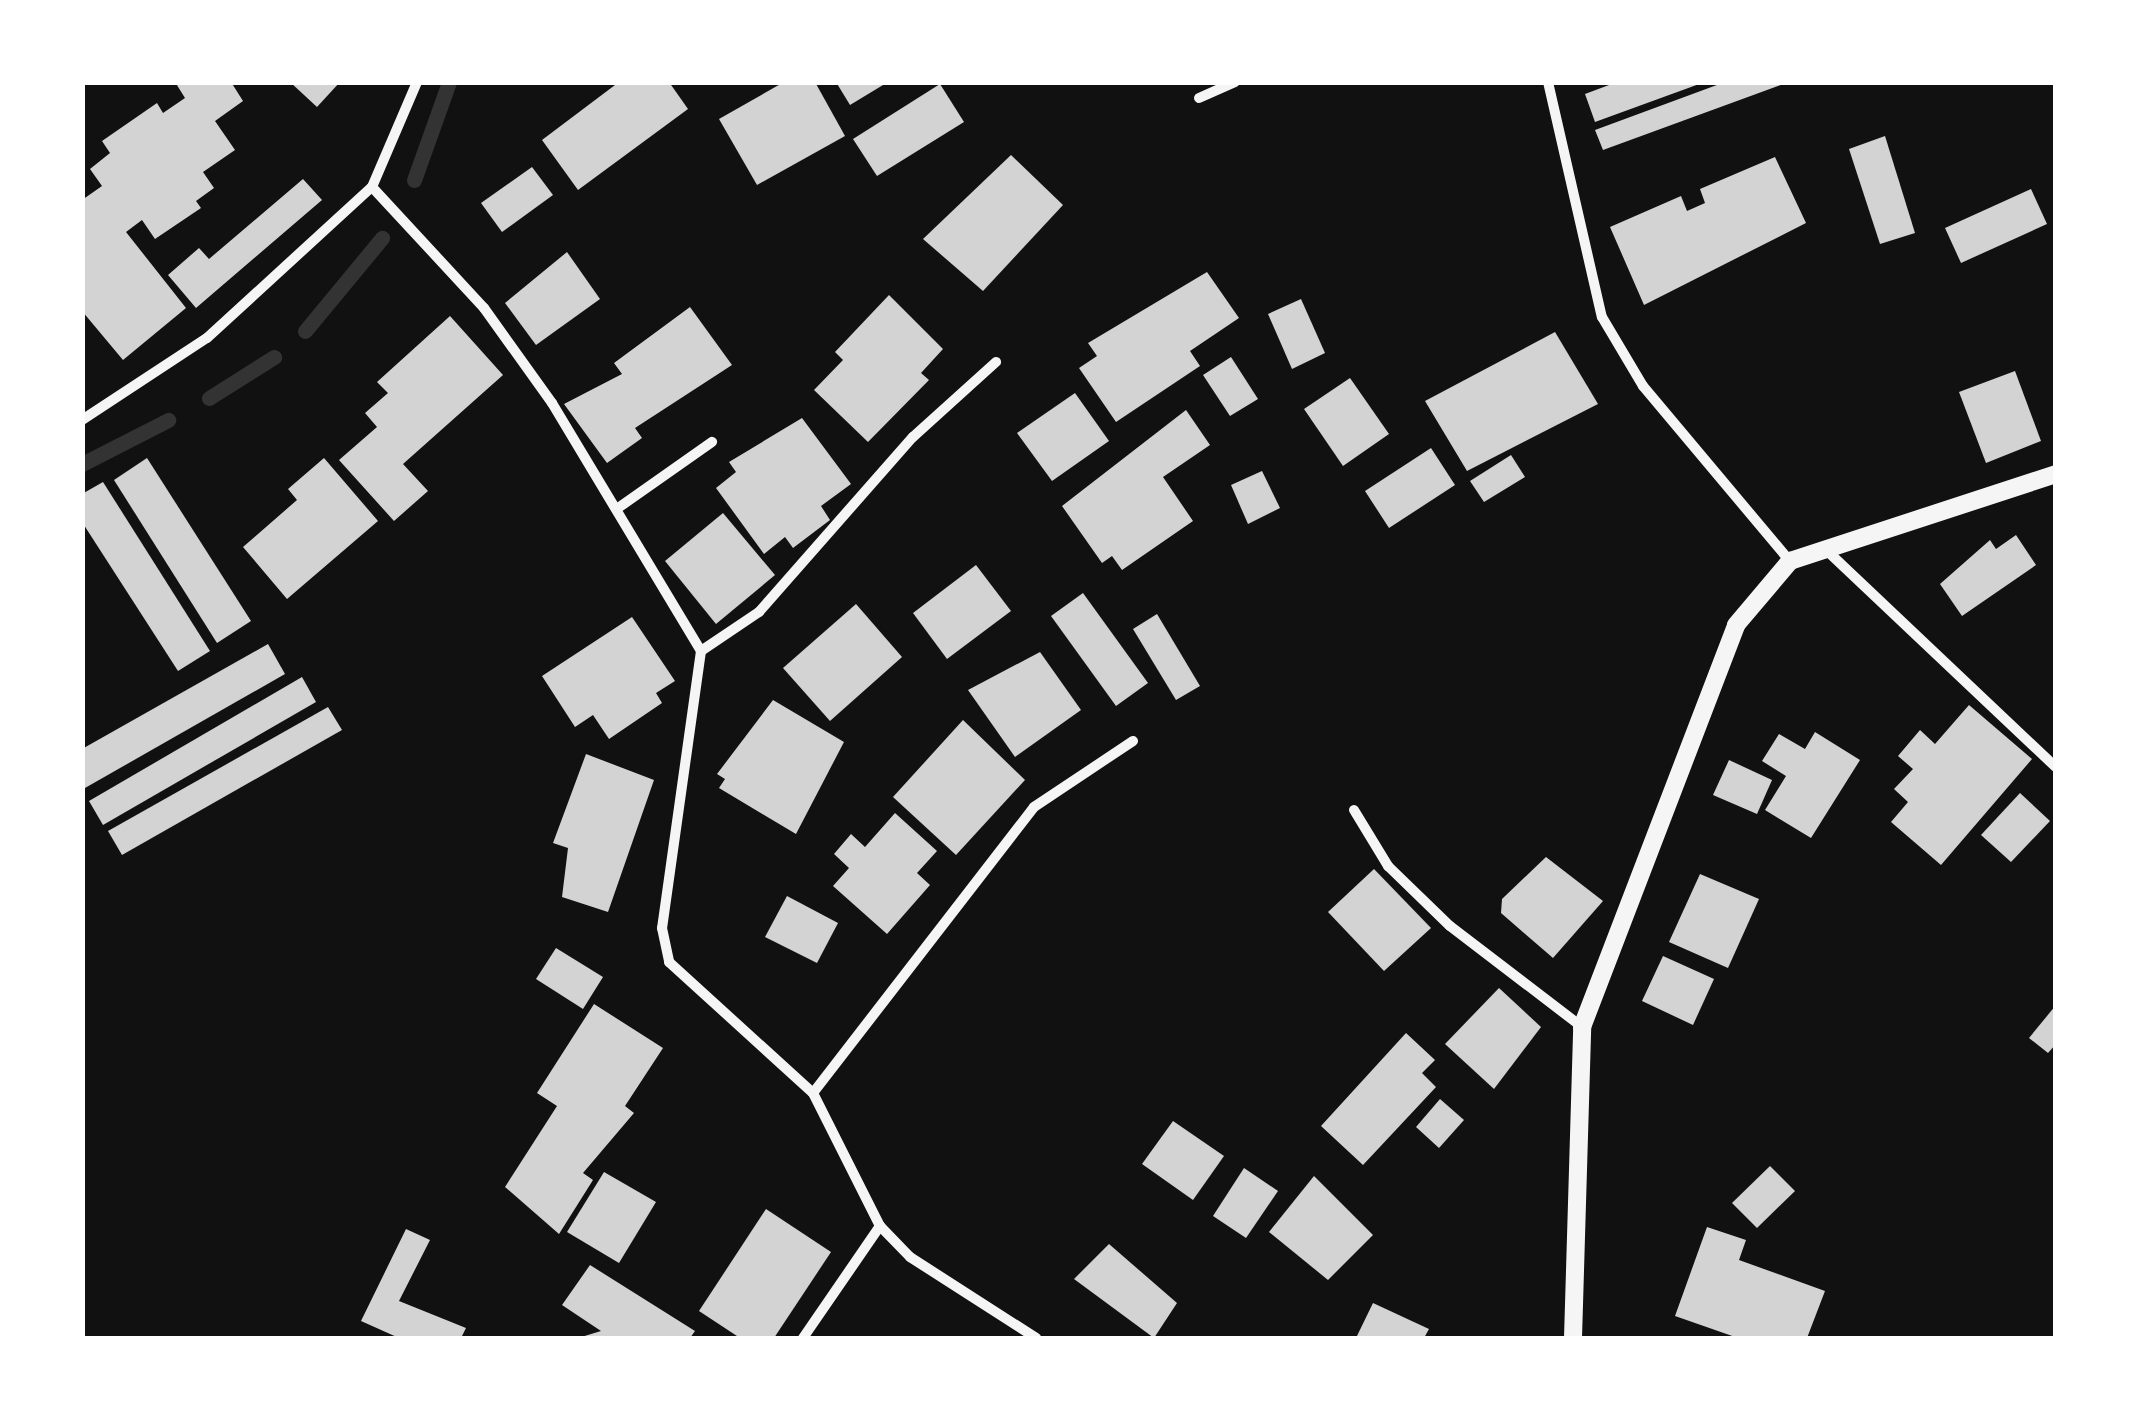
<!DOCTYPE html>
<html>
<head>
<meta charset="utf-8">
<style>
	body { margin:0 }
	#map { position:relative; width:2138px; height:1421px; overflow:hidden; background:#111; font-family:Literata,serif }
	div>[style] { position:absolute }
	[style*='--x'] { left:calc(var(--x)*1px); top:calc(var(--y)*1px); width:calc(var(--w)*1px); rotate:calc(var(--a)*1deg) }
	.stream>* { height:15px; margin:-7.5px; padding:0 7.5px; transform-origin:7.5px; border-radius:7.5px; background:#333 }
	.building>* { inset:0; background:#d3d3d3 }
	.minor>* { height:10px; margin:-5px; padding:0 5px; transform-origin:5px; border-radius:5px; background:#f5f5f5 }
	.tertiary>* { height:18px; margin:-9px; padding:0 9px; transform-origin:9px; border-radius:9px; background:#f5f5f5 }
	span { translate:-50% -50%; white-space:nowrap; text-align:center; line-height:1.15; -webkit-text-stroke:9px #fff; paint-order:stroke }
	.frame { position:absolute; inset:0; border:85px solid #fff; pointer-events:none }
</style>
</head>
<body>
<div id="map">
	<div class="stream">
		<div style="--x:414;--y:180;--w:104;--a:-70.3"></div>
		<div style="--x:305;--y:331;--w:121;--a:-50.4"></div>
		<div style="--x:209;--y:398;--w:77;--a:-32.2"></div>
		<div style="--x:82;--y:464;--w:97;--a:-27.1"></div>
	</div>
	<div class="building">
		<div style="clip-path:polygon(175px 82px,231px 82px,243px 101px,215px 121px,235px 150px,203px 172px,214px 188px,196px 201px,201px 208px,155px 239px,142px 220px,126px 232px,186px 308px,123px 360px,82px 311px,82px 200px,102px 186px,90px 169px,110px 153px,102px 141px,157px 103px,163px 113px,185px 98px)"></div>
		<div style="clip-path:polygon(290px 82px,340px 82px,317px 107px)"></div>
		<div style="clip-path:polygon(619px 82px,669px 82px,688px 109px,578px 190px,542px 140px)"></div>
		<div style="clip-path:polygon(784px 82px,815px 82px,845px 136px,757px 185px,719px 119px)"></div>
		<div style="clip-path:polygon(836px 82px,888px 82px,850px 105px)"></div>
		<div style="clip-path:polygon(1617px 82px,1702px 82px,1702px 83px,1595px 122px,1585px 94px)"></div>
		<div style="clip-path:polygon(1725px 82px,1786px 83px,1603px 150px,1595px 130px)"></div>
		<div style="clip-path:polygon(940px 84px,964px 122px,877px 176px,853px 139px)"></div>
		<div style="clip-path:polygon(1885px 136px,1915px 233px,1880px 244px,1849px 149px)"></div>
		<div style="clip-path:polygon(1011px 155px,1063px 205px,983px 291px,923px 239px)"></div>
		<div style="clip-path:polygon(1775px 157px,1806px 223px,1644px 305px,1610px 227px,1681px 196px,1687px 211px,1705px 203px,1700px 189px)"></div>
		<div style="clip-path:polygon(532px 167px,553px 195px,502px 232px,481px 203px)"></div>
		<div style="clip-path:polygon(303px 179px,322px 200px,196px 308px,168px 275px,199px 248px,209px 259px)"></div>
		<div style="clip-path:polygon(2031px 189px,2047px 224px,1961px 263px,1945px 228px)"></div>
		<div style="clip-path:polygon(567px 252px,600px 299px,536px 345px,505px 303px)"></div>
		<div style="clip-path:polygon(1207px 272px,1239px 318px,1190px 351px,1200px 366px,1116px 422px,1079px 368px,1097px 356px,1088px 343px)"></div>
		<div style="clip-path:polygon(889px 295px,943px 349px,921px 373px,929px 380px,868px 442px,814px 390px,843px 360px,835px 352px)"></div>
		<div style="clip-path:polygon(1301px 299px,1325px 353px,1292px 369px,1268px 314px)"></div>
		<div style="clip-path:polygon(690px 307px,732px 365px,635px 428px,642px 438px,607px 463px,564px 404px,622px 374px,614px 363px)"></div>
		<div style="clip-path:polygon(450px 316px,503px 375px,403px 464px,428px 491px,394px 521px,339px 460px,377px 427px,365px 413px,388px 393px,377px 382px)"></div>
		<div style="clip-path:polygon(1555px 332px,1598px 404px,1467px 471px,1425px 401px)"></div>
		<div style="clip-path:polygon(1231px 357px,1258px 399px,1230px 416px,1203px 375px)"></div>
		<div style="clip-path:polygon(2015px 371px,2041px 441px,1986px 463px,1959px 392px)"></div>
		<div style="clip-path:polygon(1350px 378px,1389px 434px,1343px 466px,1304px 409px)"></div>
		<div style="clip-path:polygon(1075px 393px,1109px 441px,1052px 481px,1017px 433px)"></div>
		<div style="clip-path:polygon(1186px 410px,1210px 445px,1163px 477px,1193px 521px,1122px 570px,1112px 556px,1102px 563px,1062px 506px)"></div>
		<div style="clip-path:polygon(802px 418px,851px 484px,821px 506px,830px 520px,793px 548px,785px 537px,764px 554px,716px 488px,736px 472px,729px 462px)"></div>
		<div style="clip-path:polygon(1431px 448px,1455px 485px,1389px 528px,1365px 491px)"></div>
		<div style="clip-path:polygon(1511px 455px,1525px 477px,1484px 502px,1470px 481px)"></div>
		<div style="clip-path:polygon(147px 458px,251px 621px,217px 643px,114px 480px)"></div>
		<div style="clip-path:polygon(324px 458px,378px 521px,287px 599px,243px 547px,297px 500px,288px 489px)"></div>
		<div style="clip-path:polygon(1262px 471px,1280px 508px,1248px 524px,1231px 485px)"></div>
		<div style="clip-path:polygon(103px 482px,210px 651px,178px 671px,82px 522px,82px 494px)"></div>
		<div style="clip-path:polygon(723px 513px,775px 575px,716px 624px,665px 561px)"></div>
		<div style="clip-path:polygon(2016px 535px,2036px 565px,1962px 616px,1940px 584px,1990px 540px,1996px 549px)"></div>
		<div style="clip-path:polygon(976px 565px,1011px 611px,947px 659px,913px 613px)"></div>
		<div style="clip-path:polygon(1083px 593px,1148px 683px,1116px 706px,1051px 616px)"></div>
		<div style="clip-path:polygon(856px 604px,902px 657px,830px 721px,783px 668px)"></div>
		<div style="clip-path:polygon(1157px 614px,1200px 686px,1176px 700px,1133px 629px)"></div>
		<div style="clip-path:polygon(632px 617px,675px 681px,656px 693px,662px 703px,609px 739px,593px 715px,575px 727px,542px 676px)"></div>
		<div style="clip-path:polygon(268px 644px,285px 674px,85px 788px,82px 749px)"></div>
		<div style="clip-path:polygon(1040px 652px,1081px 710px,1015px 757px,968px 690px)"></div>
		<div style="clip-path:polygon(302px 677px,316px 702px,103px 825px,89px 801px)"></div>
		<div style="clip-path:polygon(773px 700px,844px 742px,796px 834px,719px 788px,725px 779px,717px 774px)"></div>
		<div style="clip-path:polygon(1969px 705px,2032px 759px,1941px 865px,1891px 822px,1908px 802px,1894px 789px,1913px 769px,1898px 756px,1920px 730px,1935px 744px)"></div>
		<div style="clip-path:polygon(328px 707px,342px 730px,122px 855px,108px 831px)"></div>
		<div style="clip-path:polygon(963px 720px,1025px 780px,956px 855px,893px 797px)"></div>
		<div style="clip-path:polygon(1815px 732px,1860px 760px,1811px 838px,1765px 810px,1786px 776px,1762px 761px,1779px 734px,1805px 749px)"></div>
		<div style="clip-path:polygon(586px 754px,654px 780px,608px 912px,562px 897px,568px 848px,553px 843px)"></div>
		<div style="clip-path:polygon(1729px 760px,1772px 780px,1757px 814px,1713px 795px)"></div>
		<div style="clip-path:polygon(2020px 793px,2050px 821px,2011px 862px,1981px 835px)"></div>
		<div style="clip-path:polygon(895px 813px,937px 851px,917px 873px,930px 885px,887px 934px,833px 886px,849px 868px,834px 854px,851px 834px,865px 847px)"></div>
		<div style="clip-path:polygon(1546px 857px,1603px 901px,1553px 958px,1501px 913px,1502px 899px)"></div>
		<div style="clip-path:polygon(1374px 869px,1431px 928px,1384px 971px,1328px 912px)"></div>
		<div style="clip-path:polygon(1700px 874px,1759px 899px,1728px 968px,1669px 942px)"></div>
		<div style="clip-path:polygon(787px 896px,838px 923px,817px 963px,765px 937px)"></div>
		<div style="clip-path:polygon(556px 948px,603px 977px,583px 1009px,536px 979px)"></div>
		<div style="clip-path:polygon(1663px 956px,1714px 979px,1693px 1025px,1642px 1001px)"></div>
		<div style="clip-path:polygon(1499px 988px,1541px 1027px,1494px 1089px,1445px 1044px)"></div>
		<div style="clip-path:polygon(594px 1004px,663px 1048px,625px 1106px,634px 1113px,583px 1173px,593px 1180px,559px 1234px,505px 1187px,557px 1106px,537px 1093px)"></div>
		<div style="clip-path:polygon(2056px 1005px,2056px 1044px,2048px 1053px,2029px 1038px)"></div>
		<div style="clip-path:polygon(1406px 1033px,1435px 1060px,1422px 1073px,1436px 1087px,1363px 1165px,1321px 1126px)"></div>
		<div style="clip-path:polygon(1440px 1099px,1464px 1120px,1439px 1148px,1416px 1127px)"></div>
		<div style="clip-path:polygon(1173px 1121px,1224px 1156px,1193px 1200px,1142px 1164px)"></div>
		<div style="clip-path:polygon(1770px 1166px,1795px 1191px,1757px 1228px,1732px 1203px)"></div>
		<div style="clip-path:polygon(1244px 1168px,1278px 1191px,1246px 1238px,1213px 1216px)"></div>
		<div style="clip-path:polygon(604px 1172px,656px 1202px,619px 1263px,567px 1232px)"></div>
		<div style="clip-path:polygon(1314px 1176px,1373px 1235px,1328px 1280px,1269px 1232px)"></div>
		<div style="clip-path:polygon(766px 1209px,831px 1252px,774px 1338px,740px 1338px,699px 1311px)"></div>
		<div style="clip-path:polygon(1707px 1227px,1746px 1240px,1739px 1260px,1825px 1291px,1807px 1338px,1738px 1338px,1675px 1316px)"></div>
		<div style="clip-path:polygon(406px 1229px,430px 1240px,399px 1301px,466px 1328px,461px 1338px,399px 1338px,361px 1321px)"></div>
		<div style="clip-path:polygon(1109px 1244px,1177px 1303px,1154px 1338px,1074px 1279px)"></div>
		<div style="clip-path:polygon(590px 1265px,695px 1331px,690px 1338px,578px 1338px,601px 1331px,562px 1305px)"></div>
		<div style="clip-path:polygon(1373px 1303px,1429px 1329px,1424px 1338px,1356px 1338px)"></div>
	</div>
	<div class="minor">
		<div style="--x:1548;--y:82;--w:241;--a:77.1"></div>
		<div style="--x:1602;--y:317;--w:80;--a:59.3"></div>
		<div style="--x:1643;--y:386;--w:229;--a:50"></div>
		<div style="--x:1199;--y:98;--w:39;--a:-24"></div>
		<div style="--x:372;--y:187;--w:165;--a:47.2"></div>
		<div style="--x:484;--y:308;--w:117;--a:54.4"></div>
		<div style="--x:552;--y:403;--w:289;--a:59"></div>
		<div style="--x:701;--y:651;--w:280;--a:98"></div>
		<div style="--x:662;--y:928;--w:35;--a:78"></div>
		<div style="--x:669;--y:962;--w:195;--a:42.3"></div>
		<div style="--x:813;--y:1093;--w:149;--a:63.3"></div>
		<div style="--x:880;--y:1226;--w:43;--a:45.9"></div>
		<div style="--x:910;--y:1257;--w:150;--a:32.7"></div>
		<div style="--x:82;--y:420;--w:149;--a:-33.3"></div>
		<div style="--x:207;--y:338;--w:224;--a:-42.5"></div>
		<div style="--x:372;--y:187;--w:114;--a:-66.8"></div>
		<div style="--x:618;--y:508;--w:115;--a:-35.1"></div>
		<div style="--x:1823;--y:547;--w:320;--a:43.4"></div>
		<div style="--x:701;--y:651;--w:70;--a:-33.9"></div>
		<div style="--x:759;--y:612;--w:233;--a:-48.7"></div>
		<div style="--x:913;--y:437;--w:112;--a:-42.1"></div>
		<div style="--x:1354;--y:810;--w:66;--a:58.7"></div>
		<div style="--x:1388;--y:866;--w:86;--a:44.1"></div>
		<div style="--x:1450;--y:926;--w:166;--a:37.4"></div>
		<div style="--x:813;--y:1093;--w:361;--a:-52.3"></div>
		<div style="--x:1034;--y:807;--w:119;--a:-33.7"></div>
		<div style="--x:803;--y:1338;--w:136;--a:-55.5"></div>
	</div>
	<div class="tertiary">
		<div style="--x:1573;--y:1338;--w:311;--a:-88.3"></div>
		<div style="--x:1582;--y:1027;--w:430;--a:-69"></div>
		<div style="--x:1736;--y:625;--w:84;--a:-49.8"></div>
		<div style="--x:1790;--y:561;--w:280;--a:-18.1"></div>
	</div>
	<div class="frame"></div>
</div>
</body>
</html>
